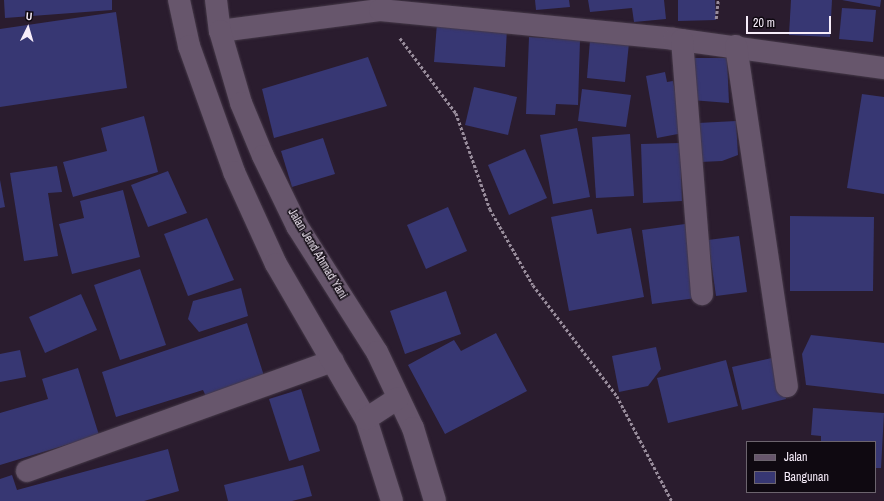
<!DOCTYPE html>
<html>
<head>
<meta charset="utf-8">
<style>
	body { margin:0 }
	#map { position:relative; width:884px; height:501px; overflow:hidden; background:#2a1c2e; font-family:"Archivo Narrow",sans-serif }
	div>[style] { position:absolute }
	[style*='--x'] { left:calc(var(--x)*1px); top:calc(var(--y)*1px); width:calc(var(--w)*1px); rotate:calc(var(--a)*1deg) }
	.building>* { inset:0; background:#373773 }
	.path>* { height:2.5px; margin-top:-1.25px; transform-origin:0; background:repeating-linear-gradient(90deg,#998d9c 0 3px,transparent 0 5px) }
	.roads { filter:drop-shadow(0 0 1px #453948) drop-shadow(0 0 1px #453948) }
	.street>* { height:22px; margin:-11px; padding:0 11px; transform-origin:11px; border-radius:11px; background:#67566c }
	.secondary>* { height:22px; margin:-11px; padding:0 11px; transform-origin:11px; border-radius:11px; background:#67566c }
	span { translate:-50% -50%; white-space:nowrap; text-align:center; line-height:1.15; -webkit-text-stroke:3px #0f0911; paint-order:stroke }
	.street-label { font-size:12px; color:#f7edfa }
	.legend { position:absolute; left:746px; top:441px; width:130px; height:52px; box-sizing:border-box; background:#0f0911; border:1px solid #6c646e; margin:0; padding:5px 7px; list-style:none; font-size:12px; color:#f7edfa }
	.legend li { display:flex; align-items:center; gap:8px; height:20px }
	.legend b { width:20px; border:1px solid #6c646e }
	.north { position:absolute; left:8px; top:8px; width:40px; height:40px; -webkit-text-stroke:3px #0f0911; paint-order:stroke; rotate:5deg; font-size:11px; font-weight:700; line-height:16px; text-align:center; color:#f7edfa }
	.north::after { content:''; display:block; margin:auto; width:14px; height:18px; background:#f7edfa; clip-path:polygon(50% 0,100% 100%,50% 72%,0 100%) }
	.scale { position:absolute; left:746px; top:16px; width:85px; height:18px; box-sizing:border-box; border:2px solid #f7edfa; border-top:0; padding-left:5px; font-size:12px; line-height:14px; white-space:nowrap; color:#f7edfa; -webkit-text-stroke:3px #0f0911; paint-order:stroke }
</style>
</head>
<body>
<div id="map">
	<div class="building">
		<div style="clip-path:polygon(4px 0,112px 0,112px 10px,5px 18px)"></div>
		<div style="clip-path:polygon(535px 0,569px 0,570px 7px,536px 10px)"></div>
		<div style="clip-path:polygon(588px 0,664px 0,666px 19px,634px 22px,632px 8px,590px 12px)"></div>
		<div style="clip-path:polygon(678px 0,715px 0,716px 20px,678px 21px)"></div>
		<div style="clip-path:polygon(791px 0,832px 0,830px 37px,789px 35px)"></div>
		<div style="clip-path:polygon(842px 0,881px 0,880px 7px)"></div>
		<div style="clip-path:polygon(842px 8px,876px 10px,873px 42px,839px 39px)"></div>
		<div style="clip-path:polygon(116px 12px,127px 88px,0 107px,0 29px)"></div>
		<div style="clip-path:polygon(437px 23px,507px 28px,505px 67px,434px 62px)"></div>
		<div style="clip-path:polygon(529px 37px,580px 40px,578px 105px,556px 104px,555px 115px,526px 114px)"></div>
		<div style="clip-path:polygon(590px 40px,629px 43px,625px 82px,587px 78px)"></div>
		<div style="clip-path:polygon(368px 57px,387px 106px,274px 138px,262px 89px)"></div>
		<div style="clip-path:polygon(690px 58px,727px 58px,729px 103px,691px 100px)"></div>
		<div style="clip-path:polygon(665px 72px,667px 82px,673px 81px,683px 133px,657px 138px,646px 76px)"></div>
		<div style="clip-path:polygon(474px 87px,517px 97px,508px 135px,465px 125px)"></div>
		<div style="clip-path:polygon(582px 89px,631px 95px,626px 127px,578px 121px)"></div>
		<div style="clip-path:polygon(862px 94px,884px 97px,884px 194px,847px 188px)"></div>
		<div style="clip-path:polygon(144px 116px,158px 172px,73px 197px,63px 162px,107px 151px,101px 128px)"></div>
		<div style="clip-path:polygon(736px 121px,738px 155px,722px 161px,700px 162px,698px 123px)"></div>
		<div style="clip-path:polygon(577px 128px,590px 197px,553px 204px,540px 135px)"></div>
		<div style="clip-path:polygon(630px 134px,634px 196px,596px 198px,592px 137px)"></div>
		<div style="clip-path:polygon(323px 138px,335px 174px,292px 187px,281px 151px)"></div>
		<div style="clip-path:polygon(680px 143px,682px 201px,643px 203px,641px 144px)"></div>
		<div style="clip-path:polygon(525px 149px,547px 198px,509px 215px,488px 165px)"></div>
		<div style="clip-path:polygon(57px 166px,62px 192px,48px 193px,58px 256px,24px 261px,10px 173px)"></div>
		<div style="clip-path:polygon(168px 171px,187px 213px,148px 227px,131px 185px)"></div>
		<div style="clip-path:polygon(0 180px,5px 207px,0 208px)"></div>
		<div style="clip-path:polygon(123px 190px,140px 257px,72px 274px,59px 224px,84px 218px,80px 201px)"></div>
		<div style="clip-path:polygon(448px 207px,467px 251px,426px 269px,407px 225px)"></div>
		<div style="clip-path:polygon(592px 209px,597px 234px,631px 228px,644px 297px,569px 311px,551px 217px)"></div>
		<div style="clip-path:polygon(790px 216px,874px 217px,873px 291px,790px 291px)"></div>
		<div style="clip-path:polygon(207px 218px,234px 280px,188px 296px,164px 234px)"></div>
		<div style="clip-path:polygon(685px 224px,696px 298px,652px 304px,642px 230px)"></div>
		<div style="clip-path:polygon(739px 236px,747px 292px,716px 296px,708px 240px)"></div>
		<div style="clip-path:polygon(140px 269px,166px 345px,120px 360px,94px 285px)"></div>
		<div style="clip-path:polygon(241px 288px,248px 316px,199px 332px,188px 319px,193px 301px)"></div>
		<div style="clip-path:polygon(446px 291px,461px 334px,405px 354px,390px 311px)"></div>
		<div style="clip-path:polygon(81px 294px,97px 330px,45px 353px,29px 317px)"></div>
		<div style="clip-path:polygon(247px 323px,266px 382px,209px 403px,203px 390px,116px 417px,102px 372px)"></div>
		<div style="clip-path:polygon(496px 333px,527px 391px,445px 434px,408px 365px,454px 340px,461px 351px)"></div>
		<div style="clip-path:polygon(811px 335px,884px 343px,884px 394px,806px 385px,802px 354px)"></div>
		<div style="clip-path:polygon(656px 347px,661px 369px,648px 386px,619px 392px,612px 356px)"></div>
		<div style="clip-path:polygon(20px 350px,26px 377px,0 382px,0 354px)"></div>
		<div style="clip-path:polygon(776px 357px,786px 399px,742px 410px,732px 367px)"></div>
		<div style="clip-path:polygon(726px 360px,738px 406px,668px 423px,657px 378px)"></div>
		<div style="clip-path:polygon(78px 368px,99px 435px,0 465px,0 413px,48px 399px,42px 379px)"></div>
		<div style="clip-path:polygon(301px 389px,320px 451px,289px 461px,269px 399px)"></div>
		<div style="clip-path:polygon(813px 408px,884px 413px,881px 468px,875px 468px,875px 442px,821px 442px,821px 436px,811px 435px)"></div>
		<div style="clip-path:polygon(168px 449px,179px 491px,144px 501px,0 501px,0 479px,12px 475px,17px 490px)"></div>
		<div style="clip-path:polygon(303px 465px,312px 496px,292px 501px,228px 501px,224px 485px)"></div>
	</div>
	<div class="path">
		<div style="--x:716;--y:19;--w:19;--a:-84"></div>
		<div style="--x:400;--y:38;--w:94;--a:53.3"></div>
		<div style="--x:456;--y:113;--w:102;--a:70.5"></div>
		<div style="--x:490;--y:209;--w:87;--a:60.5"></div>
		<div style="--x:533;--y:285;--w:139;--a:52.9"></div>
		<div style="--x:617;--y:396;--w:119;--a:62.4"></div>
	</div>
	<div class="roads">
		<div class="street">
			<div style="--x:220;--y:31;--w:161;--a:-7.5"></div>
			<div style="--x:380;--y:10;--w:295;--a:5.6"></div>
			<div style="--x:674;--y:39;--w:212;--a:7.9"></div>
			<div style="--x:682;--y:40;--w:255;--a:85.5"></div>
			<div style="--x:736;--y:46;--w:344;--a:81.5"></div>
			<div style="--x:27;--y:471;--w:325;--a:-19.8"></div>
		</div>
		<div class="secondary">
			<div style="--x:179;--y:0;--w:47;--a:77.7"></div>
			<div style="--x:189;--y:46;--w:134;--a:70.3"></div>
			<div style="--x:234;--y:172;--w:101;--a:65.5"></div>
			<div style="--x:276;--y:264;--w:179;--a:59.9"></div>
			<div style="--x:366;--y:419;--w:86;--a:72.4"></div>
			<div style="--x:216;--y:0;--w:31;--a:83"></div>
			<div style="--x:220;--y:31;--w:75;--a:73.7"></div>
			<div style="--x:241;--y:103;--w:57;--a:67.5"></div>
			<div style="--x:263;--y:156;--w:78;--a:64.1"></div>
			<div style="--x:297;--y:226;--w:149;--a:57.6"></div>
			<div style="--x:377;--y:352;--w:84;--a:64.7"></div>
			<div style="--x:413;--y:428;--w:76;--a:73.2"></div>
			<div style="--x:366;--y:419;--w:38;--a:-33"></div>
		</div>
	</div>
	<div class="street-label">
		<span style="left:317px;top:254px;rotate:59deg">Jalan Jend Ahmad Yani</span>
	</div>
	<ul class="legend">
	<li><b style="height:5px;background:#67566c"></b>Jalan</li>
	<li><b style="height:11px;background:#373773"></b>Bangunan</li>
	</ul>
	<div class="north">U</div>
	<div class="scale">20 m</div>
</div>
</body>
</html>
